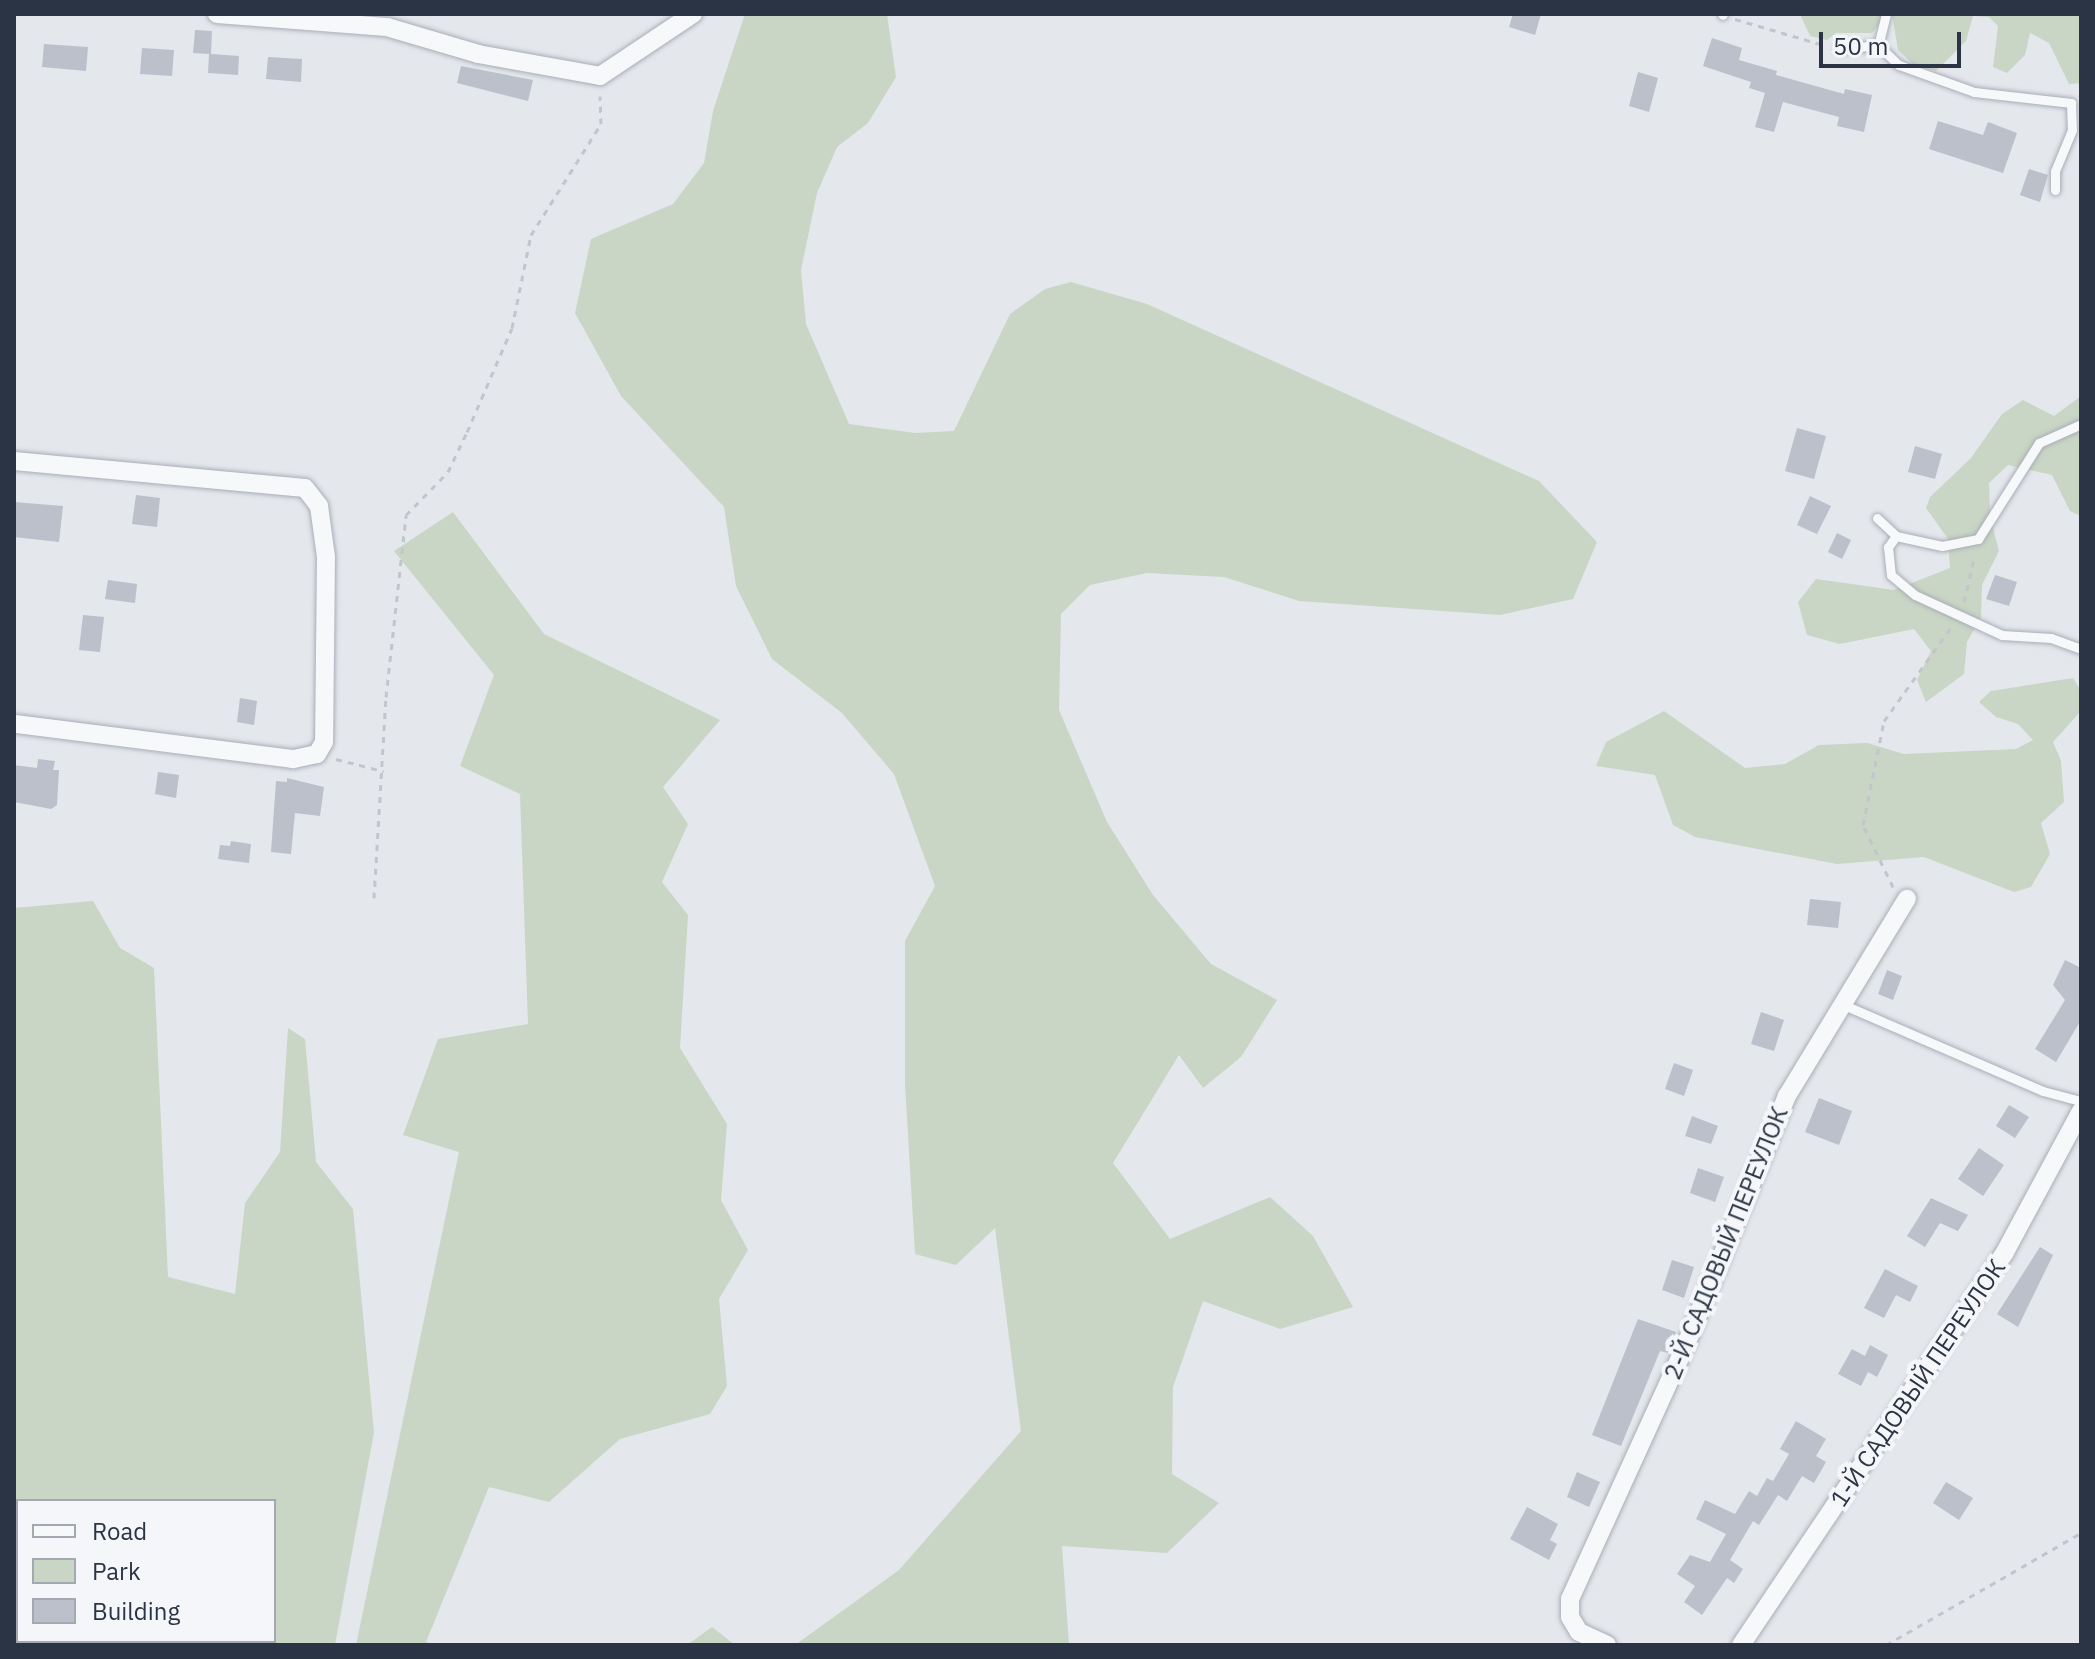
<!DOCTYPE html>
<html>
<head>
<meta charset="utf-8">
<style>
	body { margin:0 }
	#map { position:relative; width:2095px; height:1659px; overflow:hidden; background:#e4e7ec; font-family:"IBM Plex Sans",sans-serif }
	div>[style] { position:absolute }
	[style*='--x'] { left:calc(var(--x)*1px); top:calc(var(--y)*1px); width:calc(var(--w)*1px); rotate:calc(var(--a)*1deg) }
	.green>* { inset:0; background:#c9d6c5 }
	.building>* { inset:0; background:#bbc0ca }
	.path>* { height:3px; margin-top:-1.5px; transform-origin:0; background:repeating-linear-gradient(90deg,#c2c5cb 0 6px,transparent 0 12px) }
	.roads { filter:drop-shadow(0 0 2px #a9aeb7) drop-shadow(0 0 2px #a9aeb7) }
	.lane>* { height:9px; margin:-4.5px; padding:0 4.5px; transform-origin:4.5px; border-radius:4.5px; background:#f7f8fa }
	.street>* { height:18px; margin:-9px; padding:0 9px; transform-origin:9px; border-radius:9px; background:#f7f8fa }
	span { translate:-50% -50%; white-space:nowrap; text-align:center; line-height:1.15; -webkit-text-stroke:8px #f4f6f9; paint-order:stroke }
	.street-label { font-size:24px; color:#2b3445 }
	.frame { position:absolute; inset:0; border:16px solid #2b3445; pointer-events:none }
	.legend { position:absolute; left:16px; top:1499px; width:260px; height:144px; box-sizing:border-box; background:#f4f6f9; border:2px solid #a4a8b1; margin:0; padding:10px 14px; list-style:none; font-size:24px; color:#2b3445 }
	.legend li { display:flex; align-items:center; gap:16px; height:40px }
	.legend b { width:40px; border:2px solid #a4a8b1 }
	.scale { position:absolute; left:1819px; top:32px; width:142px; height:36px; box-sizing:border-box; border:4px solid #2b3445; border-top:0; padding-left:10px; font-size:24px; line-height:28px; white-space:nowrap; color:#2b3445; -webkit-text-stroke:6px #f4f6f9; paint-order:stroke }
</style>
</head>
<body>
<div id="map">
	<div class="green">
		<div style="clip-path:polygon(745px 14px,887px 14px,896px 77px,868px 123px,837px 147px,817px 193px,801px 270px,806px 324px,849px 424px,915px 433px,954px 431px,1010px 314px,1045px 289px,1071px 282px,1147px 304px,1539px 481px,1597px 542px,1573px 599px,1500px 615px,1299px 601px,1224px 577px,1147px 573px,1090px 585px,1061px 614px,1059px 710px,1107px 822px,1153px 895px,1211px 964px,1277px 1000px,1241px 1057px,1203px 1088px,1179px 1055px,1113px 1163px,1170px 1239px,1270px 1197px,1313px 1236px,1353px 1307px,1280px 1329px,1203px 1301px,1173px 1387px,1172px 1474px,1219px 1503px,1167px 1553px,1062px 1546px,1069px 1645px,795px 1645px,899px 1570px,1021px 1431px,995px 1228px,956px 1265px,915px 1254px,905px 1084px,905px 941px,935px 886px,894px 774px,842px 713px,772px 659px,736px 586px,724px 507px,621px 396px,575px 313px,591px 239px,673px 204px,704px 163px,713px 111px)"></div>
		<div style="clip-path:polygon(1800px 14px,1888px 14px,1872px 33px,1836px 33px,1827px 40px,1810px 36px)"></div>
		<div style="clip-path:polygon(1892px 14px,2081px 14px,2081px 83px,2069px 84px,2049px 43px,2030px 33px,2025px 55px,2007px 73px,1993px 67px,1998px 26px,1989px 17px,1973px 16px,1966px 41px,1936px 71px,1915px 66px,1898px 50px)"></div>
		<div style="clip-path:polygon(2081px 396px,2081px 516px,2070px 511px,2052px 475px,2008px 465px,1989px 483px,1990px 516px,1999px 551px,1982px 585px,1981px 617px,1967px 642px,1964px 674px,1926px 702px,1917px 680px,1931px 651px,1914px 629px,1840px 644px,1807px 635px,1798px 602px,1816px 579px,1894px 590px,1950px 568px,1948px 539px,1926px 508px,1930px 497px,1971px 458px,2002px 414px,2023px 400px,2054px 416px)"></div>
		<div style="clip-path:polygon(453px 512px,544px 634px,720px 720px,663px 787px,688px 824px,662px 882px,688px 915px,680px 1048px,727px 1124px,721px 1200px,748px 1250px,719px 1299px,727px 1386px,710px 1414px,620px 1439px,549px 1502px,489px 1487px,426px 1642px,437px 1645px,356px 1645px,459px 1152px,403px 1135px,438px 1039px,528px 1024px,520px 794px,460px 766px,494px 675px,394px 551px)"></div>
		<div style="clip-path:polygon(2073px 678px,2081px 691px,2081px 711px,2053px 742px,2061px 761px,2064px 802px,2041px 823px,2050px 854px,2031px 887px,2014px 892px,1924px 857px,1837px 864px,1695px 837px,1673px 825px,1655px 775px,1596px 766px,1606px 742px,1664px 711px,1745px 768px,1785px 764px,1819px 745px,1867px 743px,1904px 754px,2016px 749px,2033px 740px,2018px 724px,1996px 717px,1979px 702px,1991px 691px)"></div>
		<div style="clip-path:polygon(evenodd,93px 901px,120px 948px,154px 968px,168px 1277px,235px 1294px,245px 1203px,280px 1152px,288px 1028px,305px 1039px,316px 1162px,353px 1209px,374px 1432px,335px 1645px,14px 1645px,14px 908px,93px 901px,274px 1501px,274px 1641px,18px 1641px,18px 1501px,274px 1501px)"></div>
		<div style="clip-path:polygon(712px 1627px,735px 1645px,687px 1645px)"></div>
	</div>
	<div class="building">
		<div style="clip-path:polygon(1513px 14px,1541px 14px,1535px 35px,1509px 27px)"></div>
		<div style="clip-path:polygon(195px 30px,212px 31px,211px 54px,239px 56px,238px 75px,208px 73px,209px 54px,193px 53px)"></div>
		<div style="clip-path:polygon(1712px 38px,1742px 48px,1739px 60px,1777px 71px,1776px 75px,1844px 94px,1845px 89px,1872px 95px,1864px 132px,1837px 126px,1839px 117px,1783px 102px,1774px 132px,1755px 127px,1765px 93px,1749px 88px,1751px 82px,1703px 66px)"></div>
		<div style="clip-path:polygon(44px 44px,88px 47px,86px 71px,42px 67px)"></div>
		<div style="clip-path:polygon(142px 48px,174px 50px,172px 76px,140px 74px)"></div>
		<div style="clip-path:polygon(268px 57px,302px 59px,301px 82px,266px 79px)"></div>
		<div style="clip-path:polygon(461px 66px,533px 80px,528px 101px,457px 83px)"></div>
		<div style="clip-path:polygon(1638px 72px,1658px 78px,1649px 112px,1629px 106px)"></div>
		<div style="clip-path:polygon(1938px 121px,1983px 135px,1988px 122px,2017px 133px,2003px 173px,1929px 149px)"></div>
		<div style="clip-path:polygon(2029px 169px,2048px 175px,2040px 202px,2020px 195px)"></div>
		<div style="clip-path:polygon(1797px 428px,1826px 436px,1814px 479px,1785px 471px)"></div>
		<div style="clip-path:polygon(1915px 446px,1942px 454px,1935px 479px,1908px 472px)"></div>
		<div style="clip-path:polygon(136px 495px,160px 498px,157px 527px,132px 524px)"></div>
		<div style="clip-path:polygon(1810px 496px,1831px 506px,1817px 534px,1797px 525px)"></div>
		<div style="clip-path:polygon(14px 502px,63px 506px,59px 542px,14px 537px)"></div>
		<div style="clip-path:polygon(1837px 533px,1851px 540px,1842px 559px,1828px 552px)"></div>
		<div style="clip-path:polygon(1995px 575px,2017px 582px,2009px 606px,1986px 599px)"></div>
		<div style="clip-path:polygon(108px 580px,137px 584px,135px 603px,105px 599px)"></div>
		<div style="clip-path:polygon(83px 615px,104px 617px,100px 652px,79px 650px)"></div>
		<div style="clip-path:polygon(240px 698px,257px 701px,254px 725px,237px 722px)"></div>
		<div style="clip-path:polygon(38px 759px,55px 761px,53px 770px,59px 770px,57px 805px,51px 809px,14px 802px,14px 765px,37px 768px)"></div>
		<div style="clip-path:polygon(158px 772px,179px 775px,176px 798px,155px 794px)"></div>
		<div style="clip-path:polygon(287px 778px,324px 787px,320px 816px,295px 813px,291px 854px,271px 852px,276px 781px,287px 782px)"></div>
		<div style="clip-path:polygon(231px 841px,251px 844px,249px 863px,218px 859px,220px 845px,230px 846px)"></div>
		<div style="clip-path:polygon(1810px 899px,1841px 902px,1838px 928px,1807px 925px)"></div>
		<div style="clip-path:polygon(2065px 960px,2081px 968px,2081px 1020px,2056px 1062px,2035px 1049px,2065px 1000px,2053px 985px)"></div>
		<div style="clip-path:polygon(1887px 970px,1902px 976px,1893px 1000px,1878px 994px)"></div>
		<div style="clip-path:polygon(1761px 1012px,1784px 1020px,1774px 1051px,1751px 1044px)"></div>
		<div style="clip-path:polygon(1674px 1063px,1693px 1070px,1684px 1096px,1665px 1089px)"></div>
		<div style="clip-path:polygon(1819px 1098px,1852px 1111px,1839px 1145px,1805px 1132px)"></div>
		<div style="clip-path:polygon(2009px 1105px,2029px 1117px,2015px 1138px,1996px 1126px)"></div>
		<div style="clip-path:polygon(1692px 1116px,1718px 1126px,1711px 1144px,1685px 1136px)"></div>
		<div style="clip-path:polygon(1979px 1148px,2004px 1165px,1983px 1196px,1958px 1179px)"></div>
		<div style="clip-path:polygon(1698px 1168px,1724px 1177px,1715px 1202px,1690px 1193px)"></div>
		<div style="clip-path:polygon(1931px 1198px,1968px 1215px,1958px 1231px,1940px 1223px,1925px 1247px,1907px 1236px)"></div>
		<div style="clip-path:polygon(2040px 1247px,2053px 1255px,2018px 1327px,1997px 1314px)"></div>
		<div style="clip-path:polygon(1672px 1260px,1694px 1267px,1684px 1298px,1662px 1290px)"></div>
		<div style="clip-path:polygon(1885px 1269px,1918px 1286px,1910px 1302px,1896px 1295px,1884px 1318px,1864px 1308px)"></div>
		<div style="clip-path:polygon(1638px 1319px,1676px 1332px,1668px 1353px,1660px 1351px,1621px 1446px,1592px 1435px)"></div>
		<div style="clip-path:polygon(1870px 1345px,1888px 1355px,1877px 1377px,1868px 1372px,1861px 1386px,1838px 1374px,1852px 1349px,1865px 1356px)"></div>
		<div style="clip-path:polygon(1796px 1421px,1826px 1439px,1816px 1456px,1826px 1462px,1814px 1483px,1802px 1476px,1787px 1501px,1778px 1495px,1759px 1525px,1753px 1521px,1730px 1560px,1743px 1569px,1734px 1583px,1727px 1578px,1702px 1615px,1684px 1602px,1695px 1586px,1677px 1574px,1690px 1555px,1710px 1562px,1726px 1534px,1696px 1519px,1705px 1500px,1735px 1514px,1749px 1491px,1757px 1496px,1767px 1478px,1773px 1481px,1789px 1454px,1780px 1449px)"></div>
		<div style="clip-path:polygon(1577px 1472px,1600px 1482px,1589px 1507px,1567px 1497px)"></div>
		<div style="clip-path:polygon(1946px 1482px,1973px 1498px,1959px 1520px,1933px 1503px)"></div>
		<div style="clip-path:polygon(1527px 1507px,1558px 1524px,1550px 1540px,1557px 1544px,1549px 1560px,1510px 1539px)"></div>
	</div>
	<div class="path">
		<div style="--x:1735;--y:19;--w:93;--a:16.3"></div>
		<div style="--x:1964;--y:602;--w:48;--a:-76.8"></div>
		<div style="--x:336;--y:759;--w:49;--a:14.3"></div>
		<div style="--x:1893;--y:887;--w:69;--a:-115.8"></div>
		<div style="--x:1863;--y:825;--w:106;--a:-78.6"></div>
		<div style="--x:1884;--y:721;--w:117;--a:-54.4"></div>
		<div style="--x:374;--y:898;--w:201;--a:-86.6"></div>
		<div style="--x:386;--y:697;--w:183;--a:-83.7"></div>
		<div style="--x:406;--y:515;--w:60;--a:-45.7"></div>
		<div style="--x:448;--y:472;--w:44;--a:-64.6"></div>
		<div style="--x:467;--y:432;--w:113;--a:-66.6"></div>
		<div style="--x:512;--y:328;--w:95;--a:-78.5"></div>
		<div style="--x:531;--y:235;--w:131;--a:-57.8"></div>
		<div style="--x:601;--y:124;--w:28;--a:-92"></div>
		<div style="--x:1886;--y:1645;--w:225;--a:-29.9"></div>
	</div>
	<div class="roads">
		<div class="lane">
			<div style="--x:1722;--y:14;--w:1;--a:45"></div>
			<div style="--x:1886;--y:14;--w:32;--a:104"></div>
			<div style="--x:1878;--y:45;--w:29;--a:44"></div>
			<div style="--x:1899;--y:65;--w:80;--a:19.8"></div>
			<div style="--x:1974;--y:92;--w:98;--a:6.5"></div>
			<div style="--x:2071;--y:103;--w:27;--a:88"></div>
			<div style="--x:2072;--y:130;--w:44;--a:112.5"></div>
			<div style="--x:2055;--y:171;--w:19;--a:90"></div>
			<div style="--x:1839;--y:49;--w:39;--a:-6"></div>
			<div style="--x:1877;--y:518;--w:26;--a:43"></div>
			<div style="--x:1896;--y:536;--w:14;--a:126"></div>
			<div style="--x:1888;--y:547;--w:28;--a:84"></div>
			<div style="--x:1891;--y:575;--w:31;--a:40"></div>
			<div style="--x:1915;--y:595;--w:96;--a:24.7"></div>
			<div style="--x:2002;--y:635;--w:49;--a:3.5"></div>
			<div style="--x:2051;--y:638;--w:32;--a:20"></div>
			<div style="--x:1896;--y:536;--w:47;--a:12.3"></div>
			<div style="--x:1942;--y:546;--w:37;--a:-11"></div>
			<div style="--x:1978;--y:539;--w:114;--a:-57.6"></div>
			<div style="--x:2039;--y:443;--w:46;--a:-24.3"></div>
			<div style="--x:1844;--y:1005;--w:217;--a:23.4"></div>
			<div style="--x:2043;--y:1091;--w:39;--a:15"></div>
		</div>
		<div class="street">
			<div style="--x:217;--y:14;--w:170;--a:4.4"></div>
			<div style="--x:387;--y:27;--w:95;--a:16.5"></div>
			<div style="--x:478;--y:54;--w:124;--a:10.2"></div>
			<div style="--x:600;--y:76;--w:112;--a:-33.7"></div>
			<div style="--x:14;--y:461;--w:292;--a:5.3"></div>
			<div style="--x:305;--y:488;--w:23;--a:52"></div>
			<div style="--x:319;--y:506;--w:51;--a:82.2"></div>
			<div style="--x:326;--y:557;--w:185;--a:90.6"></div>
			<div style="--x:324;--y:742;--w:14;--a:120"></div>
			<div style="--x:317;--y:754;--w:25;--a:168"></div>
			<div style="--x:293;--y:759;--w:281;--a:-172.8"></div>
			<div style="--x:1607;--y:1645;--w:31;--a:-155"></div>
			<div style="--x:1579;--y:1632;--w:17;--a:-121"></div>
			<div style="--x:1570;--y:1617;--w:18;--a:-90"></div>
			<div style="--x:1570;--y:1599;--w:282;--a:-65.5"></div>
			<div style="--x:1687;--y:1342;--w:266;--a:-67.9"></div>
			<div style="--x:1787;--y:1096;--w:231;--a:-58.7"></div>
			<div style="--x:1741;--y:1645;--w:473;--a:-56.1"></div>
			<div style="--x:2005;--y:1252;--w:160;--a:-61.7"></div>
		</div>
	</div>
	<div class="street-label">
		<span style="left:1726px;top:1243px;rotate:-68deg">2-Й САДОВЫЙ ПЕРЕУЛОК</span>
		<span style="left:1918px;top:1383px;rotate:-56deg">1-Й САДОВЫЙ ПЕРЕУЛОК</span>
	</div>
	<div class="frame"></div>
	<ul class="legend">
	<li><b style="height:10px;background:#f7f8fa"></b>Road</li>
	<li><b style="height:22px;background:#c9d6c5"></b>Park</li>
	<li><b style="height:22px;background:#bbc0ca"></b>Building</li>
	</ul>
	<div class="scale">50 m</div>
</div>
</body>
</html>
